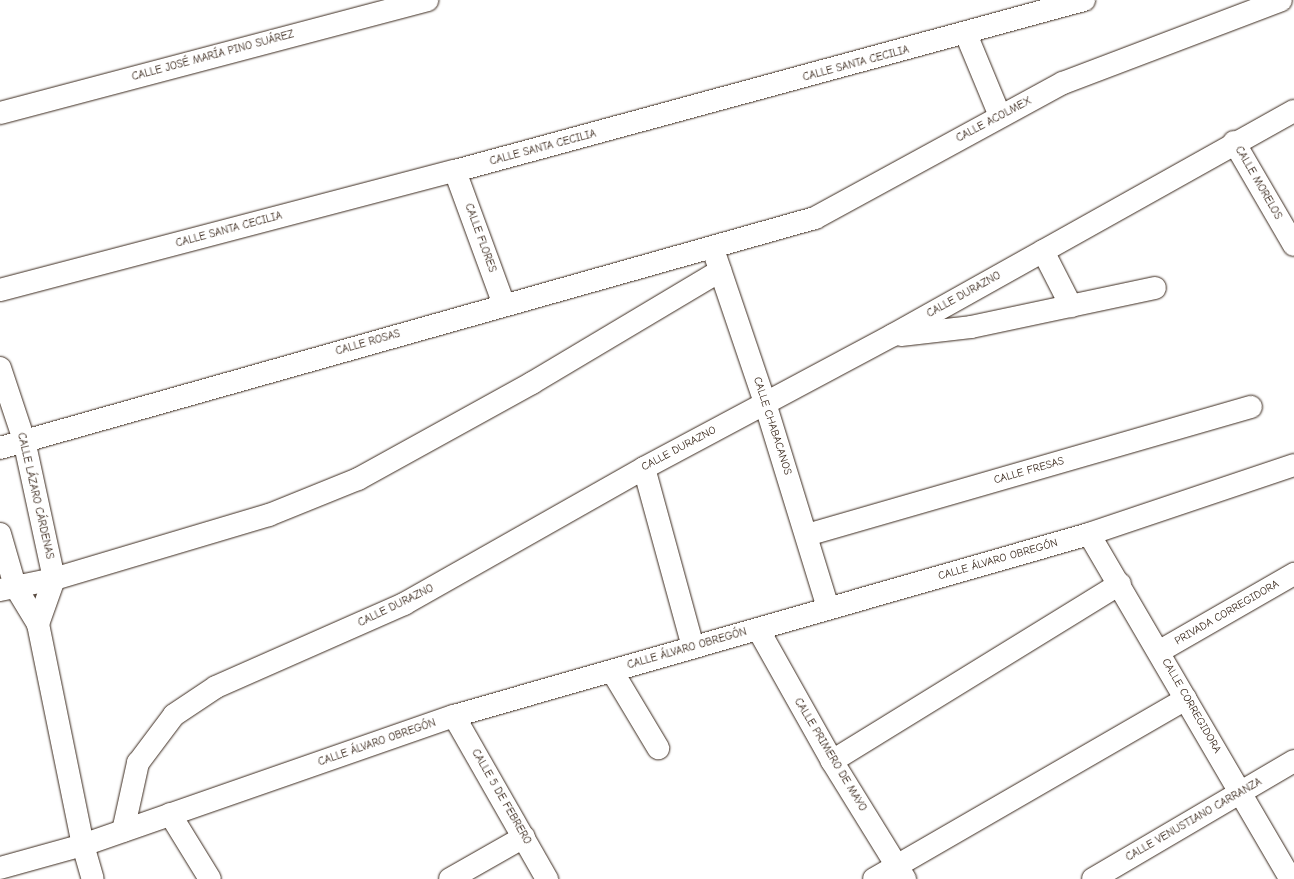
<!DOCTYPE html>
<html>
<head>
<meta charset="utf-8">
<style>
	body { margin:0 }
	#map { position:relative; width:1294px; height:879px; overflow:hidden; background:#fff; font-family:"Comic Neue",sans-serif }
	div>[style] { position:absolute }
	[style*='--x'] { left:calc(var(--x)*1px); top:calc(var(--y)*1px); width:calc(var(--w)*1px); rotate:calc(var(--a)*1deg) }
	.roads { filter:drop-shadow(0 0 1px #3b2a1e) drop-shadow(0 0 1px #3b2a1e) }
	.minor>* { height:22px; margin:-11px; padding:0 11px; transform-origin:11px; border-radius:11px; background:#fff }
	span { translate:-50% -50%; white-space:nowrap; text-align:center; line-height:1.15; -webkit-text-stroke:3.5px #fff; paint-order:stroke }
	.street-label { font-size:11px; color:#3b2a1e }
</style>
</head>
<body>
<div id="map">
	<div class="roads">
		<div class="minor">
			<div style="--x:966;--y:34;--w:89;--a:67.5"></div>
			<div style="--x:0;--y:113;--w:442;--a:-14.8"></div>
			<div style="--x:1234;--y:142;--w:119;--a:59.8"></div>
			<div style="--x:455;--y:171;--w:143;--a:69.9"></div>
			<div style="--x:1043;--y:251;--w:62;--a:63"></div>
			<div style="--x:716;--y:258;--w:153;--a:71.3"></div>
			<div style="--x:765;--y:403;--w:214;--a:72.9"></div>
			<div style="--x:0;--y:290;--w:470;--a:-14.7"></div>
			<div style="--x:455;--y:171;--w:652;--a:-15.21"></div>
			<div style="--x:901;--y:335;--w:70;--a:-6.5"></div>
			<div style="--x:971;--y:327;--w:188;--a:-12"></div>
			<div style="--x:0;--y:368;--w:76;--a:71.6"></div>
			<div style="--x:24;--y:440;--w:142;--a:77.8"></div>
			<div style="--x:54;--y:579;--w:48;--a:109.6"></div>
			<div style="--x:0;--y:448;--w:847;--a:-15.76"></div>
			<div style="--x:815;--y:218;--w:282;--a:-28.6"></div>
			<div style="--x:1063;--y:83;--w:233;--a:-20.8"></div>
			<div style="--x:644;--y:468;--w:186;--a:74.7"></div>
			<div style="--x:0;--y:534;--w:54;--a:73.9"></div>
			<div style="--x:15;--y:586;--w:44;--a:58.8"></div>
			<div style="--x:38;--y:624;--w:226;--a:78.5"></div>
			<div style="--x:83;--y:845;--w:35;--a:74"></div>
			<div style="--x:1089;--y:534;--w:400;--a:59.7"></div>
			<div style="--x:807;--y:535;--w:462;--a:-16.1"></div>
			<div style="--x:0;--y:590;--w:55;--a:-11.5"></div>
			<div style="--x:54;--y:579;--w:224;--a:-16.6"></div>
			<div style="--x:269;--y:515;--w:96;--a:-22"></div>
			<div style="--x:358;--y:479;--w:199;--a:-28.9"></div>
			<div style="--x:532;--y:383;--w:219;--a:-30.8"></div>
			<div style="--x:758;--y:629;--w:151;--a:60.7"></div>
			<div style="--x:832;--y:761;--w:139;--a:58.3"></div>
			<div style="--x:1160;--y:651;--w:155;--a:-29.9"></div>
			<div style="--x:612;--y:671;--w:90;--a:59.1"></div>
			<div style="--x:454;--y:716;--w:188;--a:60.3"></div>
			<div style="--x:832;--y:761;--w:338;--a:-31.6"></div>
			<div style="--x:170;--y:814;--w:76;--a:58.4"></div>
			<div style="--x:123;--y:831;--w:70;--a:-77.6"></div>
			<div style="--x:138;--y:763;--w:60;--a:-53.1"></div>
			<div style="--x:174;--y:715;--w:50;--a:-33.7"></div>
			<div style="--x:216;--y:687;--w:206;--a:-23.8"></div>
			<div style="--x:404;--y:604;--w:276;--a:-29.5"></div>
			<div style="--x:644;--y:468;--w:282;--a:-28.1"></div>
			<div style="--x:893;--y:335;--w:459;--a:-29.2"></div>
			<div style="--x:0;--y:868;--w:86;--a:-15.5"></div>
			<div style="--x:83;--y:845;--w:393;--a:-19.2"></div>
			<div style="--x:454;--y:716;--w:661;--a:-15.99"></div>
			<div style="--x:1089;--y:534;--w:216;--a:-18.6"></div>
			<div style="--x:450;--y:879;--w:85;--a:-29.6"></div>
			<div style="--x:874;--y:879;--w:360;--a:-30"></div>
			<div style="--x:1093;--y:879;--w:233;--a:-30.4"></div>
		</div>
	</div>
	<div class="street-label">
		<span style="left:213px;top:56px;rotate:-15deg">CALLE JOSÉ MARÍA PINO SUÁREZ</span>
		<span style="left:856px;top:64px;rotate:-15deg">CALLE SANTA CECILIA</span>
		<span style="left:994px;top:120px;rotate:-28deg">CALLE ACOLMEX</span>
		<span style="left:543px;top:148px;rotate:-15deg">CALLE SANTA CECILIA</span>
		<span style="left:1258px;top:183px;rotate:60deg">CALLE MORELOS</span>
		<span style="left:229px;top:230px;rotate:-15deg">CALLE SANTA CECILIA</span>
		<span style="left:480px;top:238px;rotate:70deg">CALLE FLORES</span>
		<span style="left:964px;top:295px;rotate:-29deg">CALLE DURAZNO</span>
		<span style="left:368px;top:343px;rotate:-16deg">CALLE ROSAS</span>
		<span style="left:772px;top:426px;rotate:72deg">CALLE CHABACANOS</span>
		<span style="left:679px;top:449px;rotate:-28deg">CALLE DURAZNO</span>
		<span style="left:1029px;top:471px;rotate:-16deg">CALLE FRESAS</span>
		<span style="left:35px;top:496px;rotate:77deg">CALLE LÁZARO CÁRDENAS</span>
		<span style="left:998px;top:560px;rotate:-16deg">CALLE ÁLVARO OBREGÓN</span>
		<span style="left:396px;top:606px;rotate:-26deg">CALLE DURAZNO</span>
		<span style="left:1227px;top:613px;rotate:-30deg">PRIVADA CORREGIDORA</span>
		<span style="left:687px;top:649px;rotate:-16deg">CALLE ÁLVARO OBREGÓN</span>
		<span style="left:1191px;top:706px;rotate:60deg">CALLE CORREGIDORA</span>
		<span style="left:377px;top:743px;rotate:-19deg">CALLE ÁLVARO OBREGÓN</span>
		<span style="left:830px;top:755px;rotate:59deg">CALLE PRIMERO DE MAYO</span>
		<span style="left:501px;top:797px;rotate:60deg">CALLE 5 DE FEBRERO</span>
		<span style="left:1194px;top:820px;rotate:-30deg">CALLE VENUSTIANO CARRANZA</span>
	</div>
</div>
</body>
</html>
